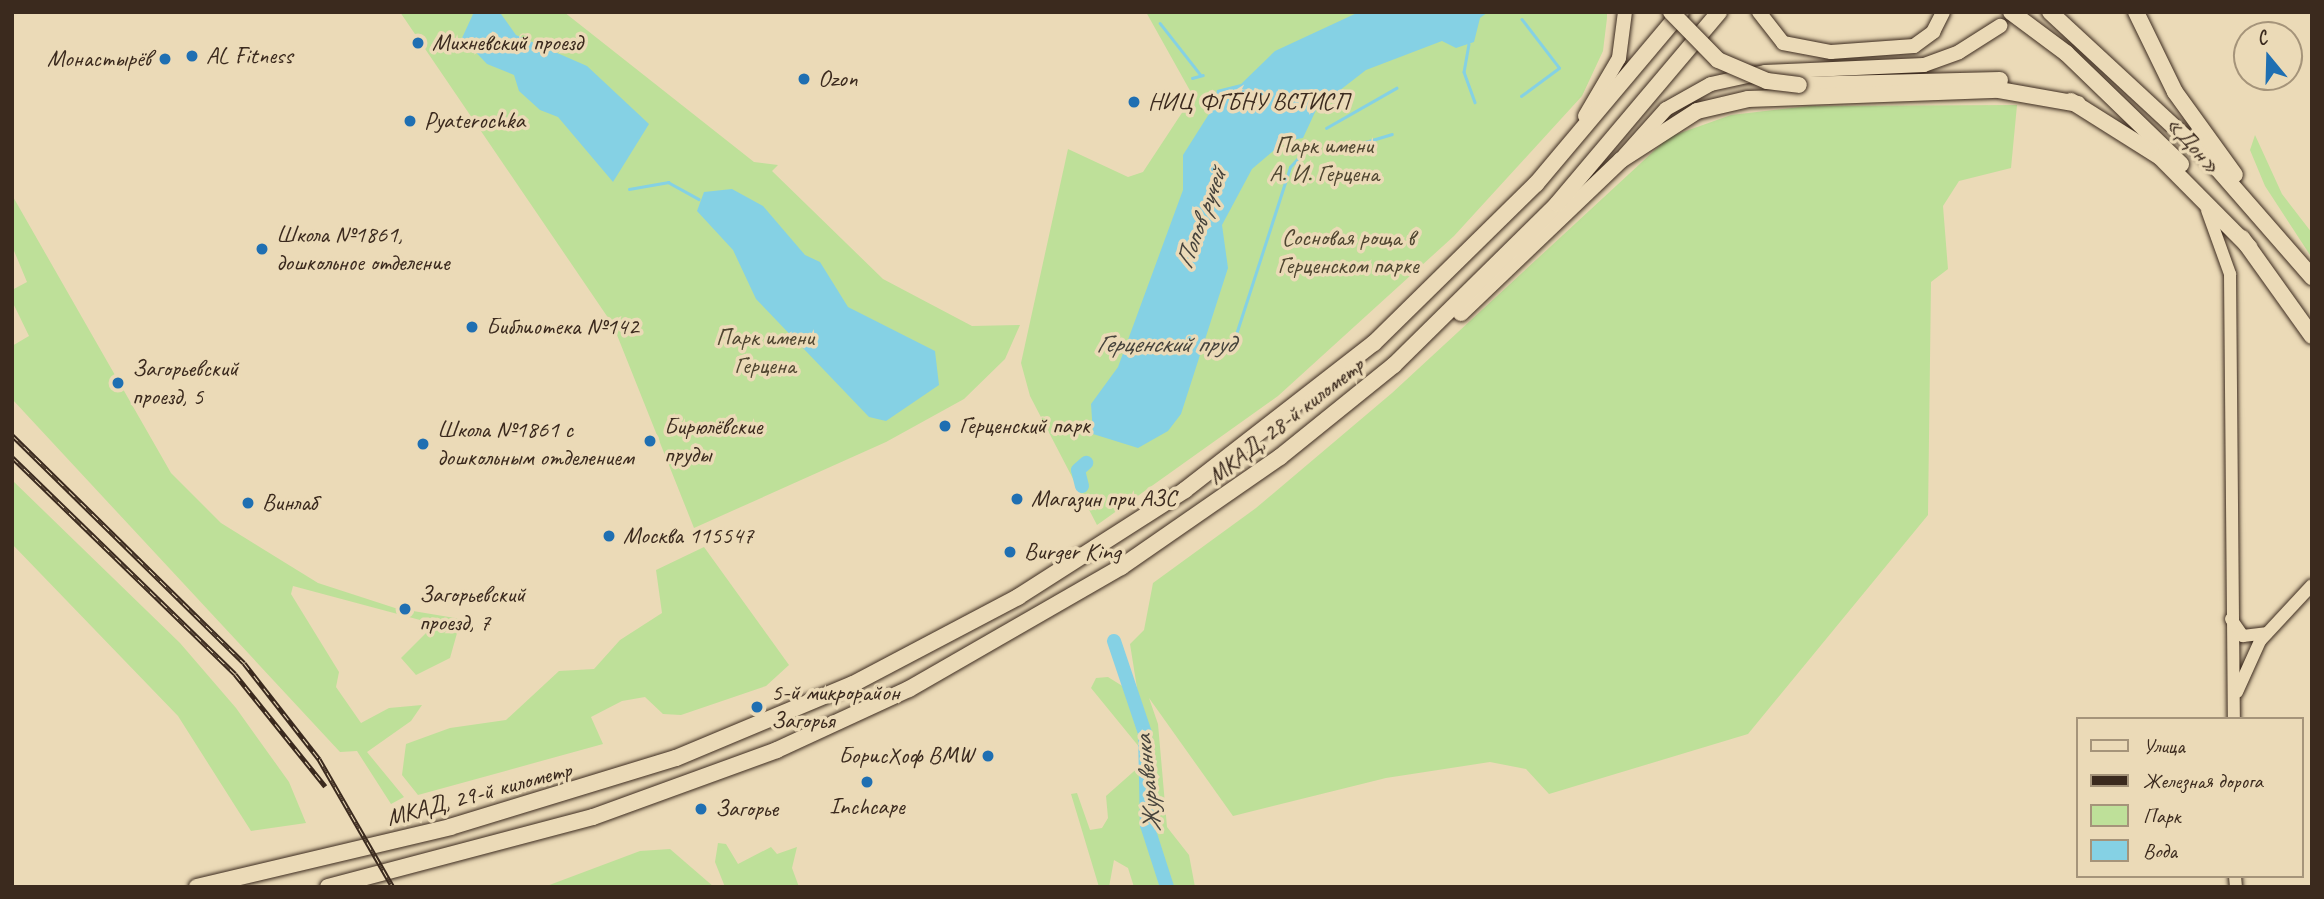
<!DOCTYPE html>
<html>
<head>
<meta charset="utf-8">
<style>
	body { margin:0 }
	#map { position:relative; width:2324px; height:899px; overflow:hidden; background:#ebdab7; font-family:Caveat,sans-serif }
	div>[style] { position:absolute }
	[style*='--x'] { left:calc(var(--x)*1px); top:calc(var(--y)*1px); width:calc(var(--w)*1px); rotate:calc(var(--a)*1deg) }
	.green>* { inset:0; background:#bee099 }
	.water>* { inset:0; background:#85d1e4 }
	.stream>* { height:2.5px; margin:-1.25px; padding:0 1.25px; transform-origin:1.25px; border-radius:1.25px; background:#85d1e4 }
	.river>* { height:14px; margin:-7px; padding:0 7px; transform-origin:7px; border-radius:7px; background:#85d1e4 }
	.roads { filter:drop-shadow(0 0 2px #3b2a1e) drop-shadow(0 0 2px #3b2a1e) }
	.secondary>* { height:12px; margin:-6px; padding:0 6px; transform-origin:6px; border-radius:6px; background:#ebdab7 }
	.primary>* { height:14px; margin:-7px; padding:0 7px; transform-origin:7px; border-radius:7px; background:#ebdab7 }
	.highway>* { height:16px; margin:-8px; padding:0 8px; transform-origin:8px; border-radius:8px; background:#ebdab7 }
	.rail>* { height:5px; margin-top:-2.5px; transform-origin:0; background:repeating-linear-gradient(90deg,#ebdab7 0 8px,#3b2a1e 0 16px); box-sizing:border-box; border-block:2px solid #3b2a1e }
	.bridges { filter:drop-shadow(0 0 2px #3b2a1e) drop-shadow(0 0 2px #3b2a1e) }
	.highway-bridge>* { height:16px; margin:-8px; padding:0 8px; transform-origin:8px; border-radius:8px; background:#ebdab7 }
	.dots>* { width:19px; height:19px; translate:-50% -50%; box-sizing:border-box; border:4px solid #ebdab7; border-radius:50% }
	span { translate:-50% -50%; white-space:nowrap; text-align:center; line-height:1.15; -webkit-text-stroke:7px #ebdab7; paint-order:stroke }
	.poi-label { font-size:24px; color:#3b2a1e }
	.left { translate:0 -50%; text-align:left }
	.right { translate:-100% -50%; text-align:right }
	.street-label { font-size:24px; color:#3b2a1e }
	.park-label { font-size:24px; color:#4f4530 }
	.water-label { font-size:26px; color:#46433c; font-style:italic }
	.frame { position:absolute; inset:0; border:14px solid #3b2a1e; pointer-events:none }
	.legend { position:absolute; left:2076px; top:717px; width:228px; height:161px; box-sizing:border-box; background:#ebdab7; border:2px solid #a5947a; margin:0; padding:9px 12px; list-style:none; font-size:21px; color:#3b2a1e }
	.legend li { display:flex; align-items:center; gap:14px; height:35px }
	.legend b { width:35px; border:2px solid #a5947a }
	.north { position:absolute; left:2233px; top:21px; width:70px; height:70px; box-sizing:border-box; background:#ebdab7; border:2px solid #a5947a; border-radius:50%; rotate:341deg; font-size:19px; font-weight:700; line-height:28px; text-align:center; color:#3b2a1e }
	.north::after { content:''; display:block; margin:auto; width:24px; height:32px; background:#1f6fb2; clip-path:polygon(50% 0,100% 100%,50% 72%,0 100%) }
</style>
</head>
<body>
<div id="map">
	<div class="green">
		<div style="clip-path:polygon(400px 12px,564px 12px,754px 162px,778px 165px,772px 171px,883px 279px,972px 326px,1020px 325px,1005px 359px,964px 399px,886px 442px,694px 528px,613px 325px)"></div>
		<div style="clip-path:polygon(1146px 12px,1607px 12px,1607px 18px,1603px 51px,1582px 96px,1454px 236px,1278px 396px,1097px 525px,1030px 396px,1021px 363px,1068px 149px,1128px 177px,1143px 172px,1193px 96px)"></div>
		<div style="clip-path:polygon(2017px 105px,2011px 168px,1959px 181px,1943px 206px,1948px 269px,1931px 282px,1928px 515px,1748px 734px,1549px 794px,1526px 769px,1490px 762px,1386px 778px,1233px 816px,1149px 698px,1158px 724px,1167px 827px,1189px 855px,1195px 887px,1134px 887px,1128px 868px,1114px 860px,1109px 887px,1099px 887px,1071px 794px,1077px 793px,1090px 830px,1102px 828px,1108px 818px,1106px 796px,1141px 765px,1140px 748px,1091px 688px,1096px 678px,1108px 677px,1124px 687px,1134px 708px,1140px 707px,1130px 644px,1144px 630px,1153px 583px,1256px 508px,1392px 393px,1669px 137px,1731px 115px,1809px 106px)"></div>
		<div style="clip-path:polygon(2255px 135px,2282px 194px,2312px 233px,2312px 258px,2265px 186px,2250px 150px)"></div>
		<div style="clip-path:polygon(12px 195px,171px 473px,221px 523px,318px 583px,395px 608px,461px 619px,450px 658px,416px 675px,401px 658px,435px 624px,293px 586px,291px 594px,339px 672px,336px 687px,361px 723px,389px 708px,422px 705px,411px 721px,367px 752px,404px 797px,391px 804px,357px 751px,340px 752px,12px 399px,12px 346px,29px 336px,12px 301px,12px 290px,27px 282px,12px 246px)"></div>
		<div style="clip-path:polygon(12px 480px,180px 643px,236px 708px,289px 782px,306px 823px,251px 831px,178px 716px,12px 544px)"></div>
		<div style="clip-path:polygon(704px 547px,789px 665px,766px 686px,681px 715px,663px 714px,645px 697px,622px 701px,591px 717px,603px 744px,418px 795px,402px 775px,406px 744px,450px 728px,506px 720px,559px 671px,594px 669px,620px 640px,662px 613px,656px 570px)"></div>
		<div style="clip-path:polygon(718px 843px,726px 844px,738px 864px,771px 847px,777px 854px,797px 847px,792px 868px,799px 887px,725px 887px,715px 862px)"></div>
		<div style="clip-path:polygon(670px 849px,714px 887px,544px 887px,640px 851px)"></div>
	</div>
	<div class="water">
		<div style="clip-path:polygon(474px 12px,501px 14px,516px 35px,587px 66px,649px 124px,613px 182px,558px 117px,540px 110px,519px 91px,514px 75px,487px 64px,462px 38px)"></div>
		<div style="clip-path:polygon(1359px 12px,1488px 12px,1480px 18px,1474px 42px,1456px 48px,1442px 41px,1366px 70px,1317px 108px,1303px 138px,1285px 141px,1252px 169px,1222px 225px,1228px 268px,1181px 414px,1168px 431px,1138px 448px,1093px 434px,1091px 404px,1118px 367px,1183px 190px,1183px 155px,1214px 106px,1217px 90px,1241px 84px,1275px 51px)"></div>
		<div style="clip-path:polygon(732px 189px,763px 206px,805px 255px,820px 262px,848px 307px,935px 351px,939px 385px,886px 421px,869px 417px,756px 299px,733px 250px,697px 211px,704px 192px)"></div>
	</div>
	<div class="stream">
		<div style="--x:1160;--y:23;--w:65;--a:51.9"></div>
		<div style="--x:1469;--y:44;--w:28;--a:100"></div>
		<div style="--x:1464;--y:72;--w:32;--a:70"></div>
		<div style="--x:1192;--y:78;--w:11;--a:-15"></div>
		<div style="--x:1521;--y:96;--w:47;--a:-36.4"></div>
		<div style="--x:1559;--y:68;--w:61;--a:-127.6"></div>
		<div style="--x:1326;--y:128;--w:81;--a:-29.7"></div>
		<div style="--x:1339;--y:150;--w:55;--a:-16.8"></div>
		<div style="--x:629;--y:189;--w:40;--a:-10"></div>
		<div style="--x:668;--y:182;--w:35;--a:29"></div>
		<div style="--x:1230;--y:353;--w:195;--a:-72.1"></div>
		<div style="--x:1290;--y:167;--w:15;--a:-48"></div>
		<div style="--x:1072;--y:469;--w:6;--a:9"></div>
	</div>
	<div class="river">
		<div style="--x:1082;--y:486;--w:16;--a:-104"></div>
		<div style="--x:1078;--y:470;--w:11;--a:-41"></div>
		<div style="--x:1114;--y:641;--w:97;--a:71.4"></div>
		<div style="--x:1145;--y:733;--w:92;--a:88.8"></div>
		<div style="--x:1147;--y:825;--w:65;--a:72.1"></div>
	</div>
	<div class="roads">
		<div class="secondary">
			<div style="--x:2207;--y:210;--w:68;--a:70.2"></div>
			<div style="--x:2230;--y:274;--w:445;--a:89.5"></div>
			<div style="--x:2231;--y:619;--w:21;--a:55"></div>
			<div style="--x:2243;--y:636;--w:23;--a:-7"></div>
			<div style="--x:2237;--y:692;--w:56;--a:-65.7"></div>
			<div style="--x:2260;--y:641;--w:76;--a:-47.1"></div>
			<div style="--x:2235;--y:876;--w:11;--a:85"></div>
		</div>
		<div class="primary">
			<div style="--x:1759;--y:12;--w:39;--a:52"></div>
			<div style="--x:1783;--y:43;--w:49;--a:10.6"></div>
			<div style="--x:1831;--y:52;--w:83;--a:-4.1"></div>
			<div style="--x:1914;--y:46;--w:24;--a:-36"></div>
			<div style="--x:1933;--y:32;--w:22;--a:-63"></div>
			<div style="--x:1585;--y:116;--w:67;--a:-59.6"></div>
			<div style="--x:1619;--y:58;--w:46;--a:-82.6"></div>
			<div style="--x:1624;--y:156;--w:63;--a:-48.2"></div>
			<div style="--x:1666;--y:109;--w:51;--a:-29.1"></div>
			<div style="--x:1711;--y:84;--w:55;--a:-12.5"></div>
			<div style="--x:1765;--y:72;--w:159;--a:-2.5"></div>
			<div style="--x:1924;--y:65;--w:37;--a:-20"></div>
			<div style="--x:1959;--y:52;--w:49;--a:-32.4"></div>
		</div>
		<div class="highway">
			<div style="--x:2011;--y:12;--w:69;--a:36.7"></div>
			<div style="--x:2066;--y:53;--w:160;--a:44"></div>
			<div style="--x:2050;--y:12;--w:217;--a:42.8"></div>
			<div style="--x:2209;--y:159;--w:157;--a:48.9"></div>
			<div style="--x:2136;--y:12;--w:89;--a:64"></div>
			<div style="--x:2175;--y:92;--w:102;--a:54.1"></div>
			<div style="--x:1799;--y:85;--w:201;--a:-1.4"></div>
			<div style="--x:2071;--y:101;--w:105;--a:32.2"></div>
			<div style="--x:2160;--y:157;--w:127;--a:45.3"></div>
			<div style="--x:2242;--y:238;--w:120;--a:54.5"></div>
			<div style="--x:1461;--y:313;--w:221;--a:-43.7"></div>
			<div style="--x:1621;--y:160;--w:90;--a:-32.8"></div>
			<div style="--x:1697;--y:111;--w:52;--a:-13.2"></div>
			<div style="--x:1748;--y:99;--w:251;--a:-2.1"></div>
			<div style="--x:1999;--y:90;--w:80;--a:10"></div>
			<div style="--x:197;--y:887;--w:260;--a:-13.3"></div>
			<div style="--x:450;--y:827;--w:236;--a:-17"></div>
			<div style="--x:676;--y:758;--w:192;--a:-22.7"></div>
			<div style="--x:853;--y:684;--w:187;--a:-27.8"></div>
			<div style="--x:1018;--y:597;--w:198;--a:-32.6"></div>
			<div style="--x:1185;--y:490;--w:239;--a:-37.9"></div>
			<div style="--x:1374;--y:343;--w:227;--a:-44.5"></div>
			<div style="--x:1536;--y:184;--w:225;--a:-49.9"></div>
			<div style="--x:328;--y:887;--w:274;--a:-14.8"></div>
			<div style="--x:593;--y:817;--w:196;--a:-20"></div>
			<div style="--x:777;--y:750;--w:145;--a:-24.8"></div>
			<div style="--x:909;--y:689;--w:245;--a:-29.9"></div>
			<div style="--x:1121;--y:567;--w:193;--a:-34.7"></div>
			<div style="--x:1280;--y:457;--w:146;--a:-38.9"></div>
			<div style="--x:1394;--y:365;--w:229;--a:-44.6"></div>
			<div style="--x:1557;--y:204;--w:251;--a:-49.8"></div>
		</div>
	</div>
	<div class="rail">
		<div style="--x:12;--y:435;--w:325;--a:44.5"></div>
		<div style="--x:244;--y:663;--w:122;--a:52"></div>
		<div style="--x:319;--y:759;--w:148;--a:60"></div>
		<div style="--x:12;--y:457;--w:311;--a:44.2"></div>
		<div style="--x:235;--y:674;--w:144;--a:51.2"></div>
	</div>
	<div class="bridges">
		<div class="highway-bridge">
			<div style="--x:1671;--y:12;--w:67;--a:45.6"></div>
			<div style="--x:1718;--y:60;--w:53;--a:23.2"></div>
			<div style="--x:1767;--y:81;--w:32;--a:7"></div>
		</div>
	</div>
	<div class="dots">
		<div style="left:418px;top:43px;background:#1f6fb2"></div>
		<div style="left:192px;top:56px;background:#1f6fb2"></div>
		<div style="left:165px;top:59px;background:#1f6fb2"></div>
		<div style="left:804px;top:79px;background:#1f6fb2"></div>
		<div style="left:1134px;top:102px;background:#1f6fb2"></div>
		<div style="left:410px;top:121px;background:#1f6fb2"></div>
		<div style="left:262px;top:249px;background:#1f6fb2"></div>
		<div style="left:472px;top:327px;background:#1f6fb2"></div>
		<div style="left:118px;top:383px;background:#1f6fb2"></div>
		<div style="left:945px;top:426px;background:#1f6fb2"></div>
		<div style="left:650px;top:441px;background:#1f6fb2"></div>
		<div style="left:423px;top:444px;background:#1f6fb2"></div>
		<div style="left:1017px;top:499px;background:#1f6fb2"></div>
		<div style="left:248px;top:503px;background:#1f6fb2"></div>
		<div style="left:609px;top:536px;background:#1f6fb2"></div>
		<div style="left:1010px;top:552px;background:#1f6fb2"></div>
		<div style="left:405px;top:609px;background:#1f6fb2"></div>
		<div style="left:757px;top:707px;background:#1f6fb2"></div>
		<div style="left:988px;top:756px;background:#1f6fb2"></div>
		<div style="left:867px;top:782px;background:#1f6fb2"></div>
		<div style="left:701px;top:809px;background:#1f6fb2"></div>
	</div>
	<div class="poi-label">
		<span class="left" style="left:432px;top:43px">Михневский проезд</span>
		<span class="left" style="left:206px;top:56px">AL Fitness</span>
		<span class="right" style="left:151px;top:59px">Монастырёв</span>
		<span class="left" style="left:818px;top:79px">Ozon</span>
		<span class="left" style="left:1148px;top:102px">НИЦ ФГБНУ ВСТИСП</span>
		<span class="left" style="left:424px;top:121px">Pyaterochka</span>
		<span class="left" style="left:276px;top:249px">Школа №1861,<br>дошкольное отделение</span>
		<span class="left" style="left:486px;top:327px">Библиотека №142</span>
		<span class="left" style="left:132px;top:383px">Загорьевский<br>проезд, 5</span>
		<span class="left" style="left:959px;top:426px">Герценский парк</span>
		<span class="left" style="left:664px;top:441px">Бирюлёвские<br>пруды</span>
		<span class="left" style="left:437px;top:444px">Школа №1861 с<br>дошкольным отделением</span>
		<span class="left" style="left:1031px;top:499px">Магазин при АЗС</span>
		<span class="left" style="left:262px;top:503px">Винлаб</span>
		<span class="left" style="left:623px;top:536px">Москва 115547</span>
		<span class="left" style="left:1024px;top:552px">Burger King</span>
		<span class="left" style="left:419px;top:609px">Загорьевский<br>проезд, 7</span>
		<span class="left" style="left:771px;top:707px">5-й микрорайон<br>Загорья</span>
		<span class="right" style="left:974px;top:756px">БорисХоф BMW</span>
		<span style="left:867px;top:807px">Inchcape</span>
		<span class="left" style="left:715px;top:809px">Загорье</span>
	</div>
	<div class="street-label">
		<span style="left:2193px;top:145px;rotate:48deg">«Дон»</span>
		<span style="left:1286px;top:421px;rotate:-38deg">МКАД, 28-й километр</span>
		<span style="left:479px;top:794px;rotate:-15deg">МКАД, 29-й километр</span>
	</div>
	<div class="park-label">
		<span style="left:1324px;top:160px">Парк имени<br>А. И. Герцена</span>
		<span style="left:1348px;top:252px">Сосновая роща в<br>Герценском парке</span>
		<span style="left:765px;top:352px">Парк имени<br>Герцена</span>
	</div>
	<div class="water-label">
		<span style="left:1201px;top:219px;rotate:-70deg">Попов ручей</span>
		<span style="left:1165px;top:344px">Герценский пруд</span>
		<span style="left:1148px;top:784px;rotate:-96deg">Журавенка</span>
	</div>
	<div class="frame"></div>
	<ul class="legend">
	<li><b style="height:9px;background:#ebdab7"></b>Улица</li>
	<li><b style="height:9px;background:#3b2a1e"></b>Железная дорога</li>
	<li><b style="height:19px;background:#bee099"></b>Парк</li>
	<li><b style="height:19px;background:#85d1e4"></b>Вода</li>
	</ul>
	<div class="north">С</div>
</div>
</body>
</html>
